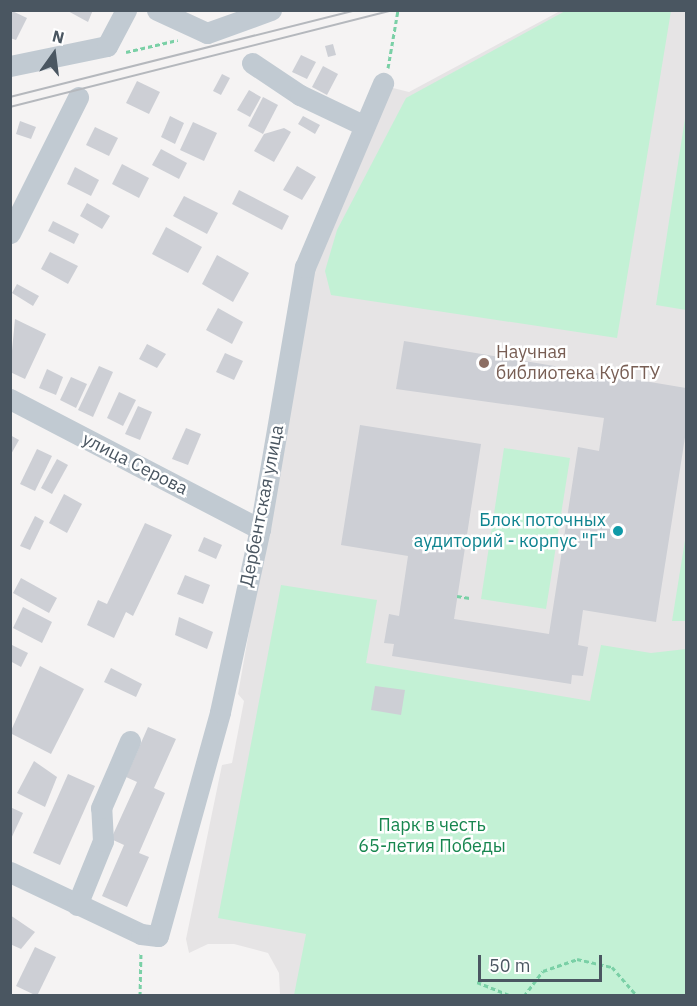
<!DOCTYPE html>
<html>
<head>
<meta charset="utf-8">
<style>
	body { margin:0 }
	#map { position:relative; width:697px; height:1006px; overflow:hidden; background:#f5f3f3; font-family:"IBM Plex Sans",sans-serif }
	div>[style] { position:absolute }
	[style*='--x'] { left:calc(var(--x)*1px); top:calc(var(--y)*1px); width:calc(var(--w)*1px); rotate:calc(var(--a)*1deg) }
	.education>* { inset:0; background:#e6e4e5 }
	.green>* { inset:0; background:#c3f1d5 }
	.building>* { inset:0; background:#cdcfd5 }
	.path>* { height:3px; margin-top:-1.5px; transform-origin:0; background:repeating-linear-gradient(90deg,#7ad0a6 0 4.5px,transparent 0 7.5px) }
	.minor>* { height:21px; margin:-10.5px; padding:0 10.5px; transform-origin:10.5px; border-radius:10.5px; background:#c1cad2 }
	.tram>* { height:1.5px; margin:-0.75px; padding:0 0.75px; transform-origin:0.75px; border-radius:0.75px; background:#b5b8bd }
	.dots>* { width:16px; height:16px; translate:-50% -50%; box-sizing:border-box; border:3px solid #fff; border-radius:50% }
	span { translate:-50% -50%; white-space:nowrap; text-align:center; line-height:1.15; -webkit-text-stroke:5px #fff; paint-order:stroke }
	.education-label { font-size:18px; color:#785e54 }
	.left { translate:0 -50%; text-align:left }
	.street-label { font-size:18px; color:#4a5661 }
	.culture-label { font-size:18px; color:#0d838f }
	.right { translate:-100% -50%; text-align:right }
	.park-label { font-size:18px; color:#17864f }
	.frame { position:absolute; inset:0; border:12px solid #4a5661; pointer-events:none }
	.north { position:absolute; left:24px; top:24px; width:60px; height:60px; -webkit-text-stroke:4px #fff; paint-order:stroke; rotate:14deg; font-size:16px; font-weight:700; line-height:24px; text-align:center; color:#4a5661 }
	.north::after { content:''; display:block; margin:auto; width:21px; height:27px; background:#4a5661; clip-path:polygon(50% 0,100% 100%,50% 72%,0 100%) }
	.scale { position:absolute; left:478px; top:955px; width:124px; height:27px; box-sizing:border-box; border:3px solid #4a5661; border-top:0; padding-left:8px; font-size:18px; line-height:21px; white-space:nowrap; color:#4a5661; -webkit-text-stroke:4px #fff; paint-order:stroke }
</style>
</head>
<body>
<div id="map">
	<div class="education">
		<div style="clip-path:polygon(560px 11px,686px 11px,686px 995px,280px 995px,279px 973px,268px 953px,234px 944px,208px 944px,189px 953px,186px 939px,222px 765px,232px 763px,244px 701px,238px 694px,314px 262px,385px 86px,409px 92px)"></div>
	</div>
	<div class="green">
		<div style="clip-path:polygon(567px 10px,671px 11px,617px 338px,331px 295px,325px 271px,337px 230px,406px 98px)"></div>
		<div style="clip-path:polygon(686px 112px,686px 310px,656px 305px)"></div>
		<div style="clip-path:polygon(504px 448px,570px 458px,546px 609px,481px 599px)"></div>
		<div style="clip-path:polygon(686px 534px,686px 621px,672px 621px)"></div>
		<div style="clip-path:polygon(281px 585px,377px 600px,366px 663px,590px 701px,601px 645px,651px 653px,686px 649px,686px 995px,294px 995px,306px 934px,218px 918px)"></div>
	</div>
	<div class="building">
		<div style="clip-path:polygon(10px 10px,27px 18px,16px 40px,10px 38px)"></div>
		<div style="clip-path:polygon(66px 10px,93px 10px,88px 22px)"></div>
		<div style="clip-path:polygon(333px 44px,336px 55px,328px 57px,325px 46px)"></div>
		<div style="clip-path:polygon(301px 55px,316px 62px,307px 79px,292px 72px)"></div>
		<div style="clip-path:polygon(323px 66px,338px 74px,327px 95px,312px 87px)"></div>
		<div style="clip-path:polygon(222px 74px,230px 78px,221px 95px,213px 91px)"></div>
		<div style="clip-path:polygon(137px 81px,160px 92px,149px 114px,126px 103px)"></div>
		<div style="clip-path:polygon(249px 90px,261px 97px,250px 117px,237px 110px)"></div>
		<div style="clip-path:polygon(263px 97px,278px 105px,263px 134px,248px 126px)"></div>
		<div style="clip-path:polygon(170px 116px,184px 123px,175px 144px,161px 137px)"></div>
		<div style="clip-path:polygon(303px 116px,320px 125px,315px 134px,298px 124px)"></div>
		<div style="clip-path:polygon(20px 121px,36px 127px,31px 139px,16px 134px)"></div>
		<div style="clip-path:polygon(193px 122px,217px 133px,204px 161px,180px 150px)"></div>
		<div style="clip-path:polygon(95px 127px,118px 138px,109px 156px,86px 145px)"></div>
		<div style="clip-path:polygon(284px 128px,291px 132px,274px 162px,254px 151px,264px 134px)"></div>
		<div style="clip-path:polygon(161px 149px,187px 163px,179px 179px,152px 165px)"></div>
		<div style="clip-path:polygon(122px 164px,149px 178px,139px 198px,112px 184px)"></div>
		<div style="clip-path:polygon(297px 166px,316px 177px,302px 200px,283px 190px)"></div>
		<div style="clip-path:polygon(75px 167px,99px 180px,91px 196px,67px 184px)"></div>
		<div style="clip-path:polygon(239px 190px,289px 216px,282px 230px,232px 204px)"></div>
		<div style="clip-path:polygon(184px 196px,218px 213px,207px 234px,173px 216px)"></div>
		<div style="clip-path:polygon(87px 203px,110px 216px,102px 229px,80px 216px)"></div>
		<div style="clip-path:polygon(53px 221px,79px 234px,74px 244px,48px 231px)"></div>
		<div style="clip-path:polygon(166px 227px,202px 247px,188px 273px,152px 254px)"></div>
		<div style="clip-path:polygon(50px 252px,78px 266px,68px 284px,41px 269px)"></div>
		<div style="clip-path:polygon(217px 255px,249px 273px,233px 302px,202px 284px)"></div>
		<div style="clip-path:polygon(17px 284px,39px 296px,33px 306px,12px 293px)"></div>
		<div style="clip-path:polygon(218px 308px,243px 322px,232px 344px,206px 330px)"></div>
		<div style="clip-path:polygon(15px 319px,46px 334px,25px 379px,10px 372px)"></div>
		<div style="clip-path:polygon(404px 341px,686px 388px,686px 431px,656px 622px,583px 610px,578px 645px,588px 647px,583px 676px,572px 675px,571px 684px,392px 656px,394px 644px,384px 643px,389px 614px,399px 616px,408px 556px,341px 545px,360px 425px,481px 444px,454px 619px,549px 634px,578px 447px,599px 451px,604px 418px,396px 389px)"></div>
		<div style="clip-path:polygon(147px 344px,166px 354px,157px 368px,139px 359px)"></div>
		<div style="clip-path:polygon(225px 353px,243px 361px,234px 380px,216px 372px)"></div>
		<div style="clip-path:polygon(99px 366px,113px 372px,93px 417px,78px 410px)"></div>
		<div style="clip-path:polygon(47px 369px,63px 377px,56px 395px,39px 388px)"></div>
		<div style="clip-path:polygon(71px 377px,87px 384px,76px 408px,60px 400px)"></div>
		<div style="clip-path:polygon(119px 392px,136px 400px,123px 426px,107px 418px)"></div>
		<div style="clip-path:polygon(138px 406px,152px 412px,140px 440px,125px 434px)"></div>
		<div style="clip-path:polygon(186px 428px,201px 434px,188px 465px,172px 459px)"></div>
		<div style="clip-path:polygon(10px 435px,19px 440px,10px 456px)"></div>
		<div style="clip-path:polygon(37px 449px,52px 456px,35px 491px,20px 484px)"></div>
		<div style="clip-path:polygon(57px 459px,68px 465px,52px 494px,41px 488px)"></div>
		<div style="clip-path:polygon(64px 494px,82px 504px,67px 533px,49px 523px)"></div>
		<div style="clip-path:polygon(35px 516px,44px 521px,30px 550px,20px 546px)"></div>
		<div style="clip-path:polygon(145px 523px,172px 535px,133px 616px,126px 612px,114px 638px,87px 625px,98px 600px,107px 604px)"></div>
		<div style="clip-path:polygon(204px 537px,222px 545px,216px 559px,198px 551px)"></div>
		<div style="clip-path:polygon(185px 575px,210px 585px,203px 604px,177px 594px)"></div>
		<div style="clip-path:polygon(21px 578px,57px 598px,49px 613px,13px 593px)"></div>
		<div style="clip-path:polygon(23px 607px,52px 622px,42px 643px,13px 628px)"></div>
		<div style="clip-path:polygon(179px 617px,213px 632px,207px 649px,175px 635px)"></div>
		<div style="clip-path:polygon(10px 644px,28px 653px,21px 667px,10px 661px)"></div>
		<div style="clip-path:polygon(40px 666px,84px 689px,51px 754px,10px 733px)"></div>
		<div style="clip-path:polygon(111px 668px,142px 684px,136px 697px,104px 682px)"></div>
		<div style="clip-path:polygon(375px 686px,405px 690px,401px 715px,371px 710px)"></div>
		<div style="clip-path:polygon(148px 727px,176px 739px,154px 788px,165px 793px,139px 853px,149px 857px,127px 907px,102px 896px,124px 845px,111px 839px,137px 782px,126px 777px)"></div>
		<div style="clip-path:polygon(34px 761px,57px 777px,45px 807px,17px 793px)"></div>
		<div style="clip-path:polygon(68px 774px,95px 786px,60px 865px,33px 853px)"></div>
		<div style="clip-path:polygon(10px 807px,23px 813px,10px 841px)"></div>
		<div style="clip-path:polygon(10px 915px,35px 932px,21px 949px,10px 944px)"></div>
		<div style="clip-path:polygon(35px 947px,56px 957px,37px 996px,16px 986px)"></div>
	</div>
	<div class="path">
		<div style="--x:126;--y:52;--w:53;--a:-13"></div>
		<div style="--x:388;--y:68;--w:59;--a:-80.2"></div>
		<div style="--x:457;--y:596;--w:13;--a:9"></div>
		<div style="--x:477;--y:982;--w:38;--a:22"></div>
		<div style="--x:140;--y:996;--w:44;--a:-88.7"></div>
		<div style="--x:524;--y:996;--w:31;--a:-53"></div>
		<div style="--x:543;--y:971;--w:36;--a:-19"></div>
		<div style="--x:577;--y:959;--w:36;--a:13"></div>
		<div style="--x:612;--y:967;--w:38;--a:49"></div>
	</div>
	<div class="minor">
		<div style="--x:157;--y:10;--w:55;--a:24.7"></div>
		<div style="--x:207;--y:33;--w:68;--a:-19.8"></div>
		<div style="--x:252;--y:63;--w:58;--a:33.7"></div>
		<div style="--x:300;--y:95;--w:70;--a:25.5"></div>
		<div style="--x:10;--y:66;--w:99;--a:-11.7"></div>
		<div style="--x:107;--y:46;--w:41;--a:-62.2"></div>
		<div style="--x:10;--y:233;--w:152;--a:-63.4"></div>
		<div style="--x:10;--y:399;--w:282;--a:27.5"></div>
		<div style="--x:10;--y:872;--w:145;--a:25.3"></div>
		<div style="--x:141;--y:934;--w:17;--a:7"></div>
		<div style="--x:158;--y:936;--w:232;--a:-74.5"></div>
		<div style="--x:220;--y:712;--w:187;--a:-77.7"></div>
		<div style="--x:260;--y:529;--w:266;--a:-80.3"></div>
		<div style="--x:305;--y:267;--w:200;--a:-67"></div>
		<div style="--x:77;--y:905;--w:69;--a:-67.9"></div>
		<div style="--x:103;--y:841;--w:33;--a:-93"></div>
		<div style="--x:101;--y:808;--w:73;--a:-66.6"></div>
	</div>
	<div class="tram">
		<div style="--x:10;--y:97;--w:358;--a:-14.1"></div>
		<div style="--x:10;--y:107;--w:396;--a:-14.2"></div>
	</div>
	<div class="dots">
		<div style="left:484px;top:363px;background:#8d6e63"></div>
		<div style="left:618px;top:531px;background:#0f9aa8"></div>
	</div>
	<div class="education-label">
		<span class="left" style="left:496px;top:363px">Научная<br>библиотека КубГТУ</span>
	</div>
	<div class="street-label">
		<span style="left:135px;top:464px;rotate:27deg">улица Серова</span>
		<span style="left:262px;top:506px;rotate:-79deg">Дербентская улица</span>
	</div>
	<div class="culture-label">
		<span class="right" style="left:606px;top:531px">Блок поточных<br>аудиторий - корпус "Г"</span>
	</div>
	<div class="park-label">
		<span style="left:432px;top:836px">Парк в честь<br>65-летия Победы</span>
	</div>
	<div class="frame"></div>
	<div class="north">N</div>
	<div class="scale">50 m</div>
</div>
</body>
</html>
